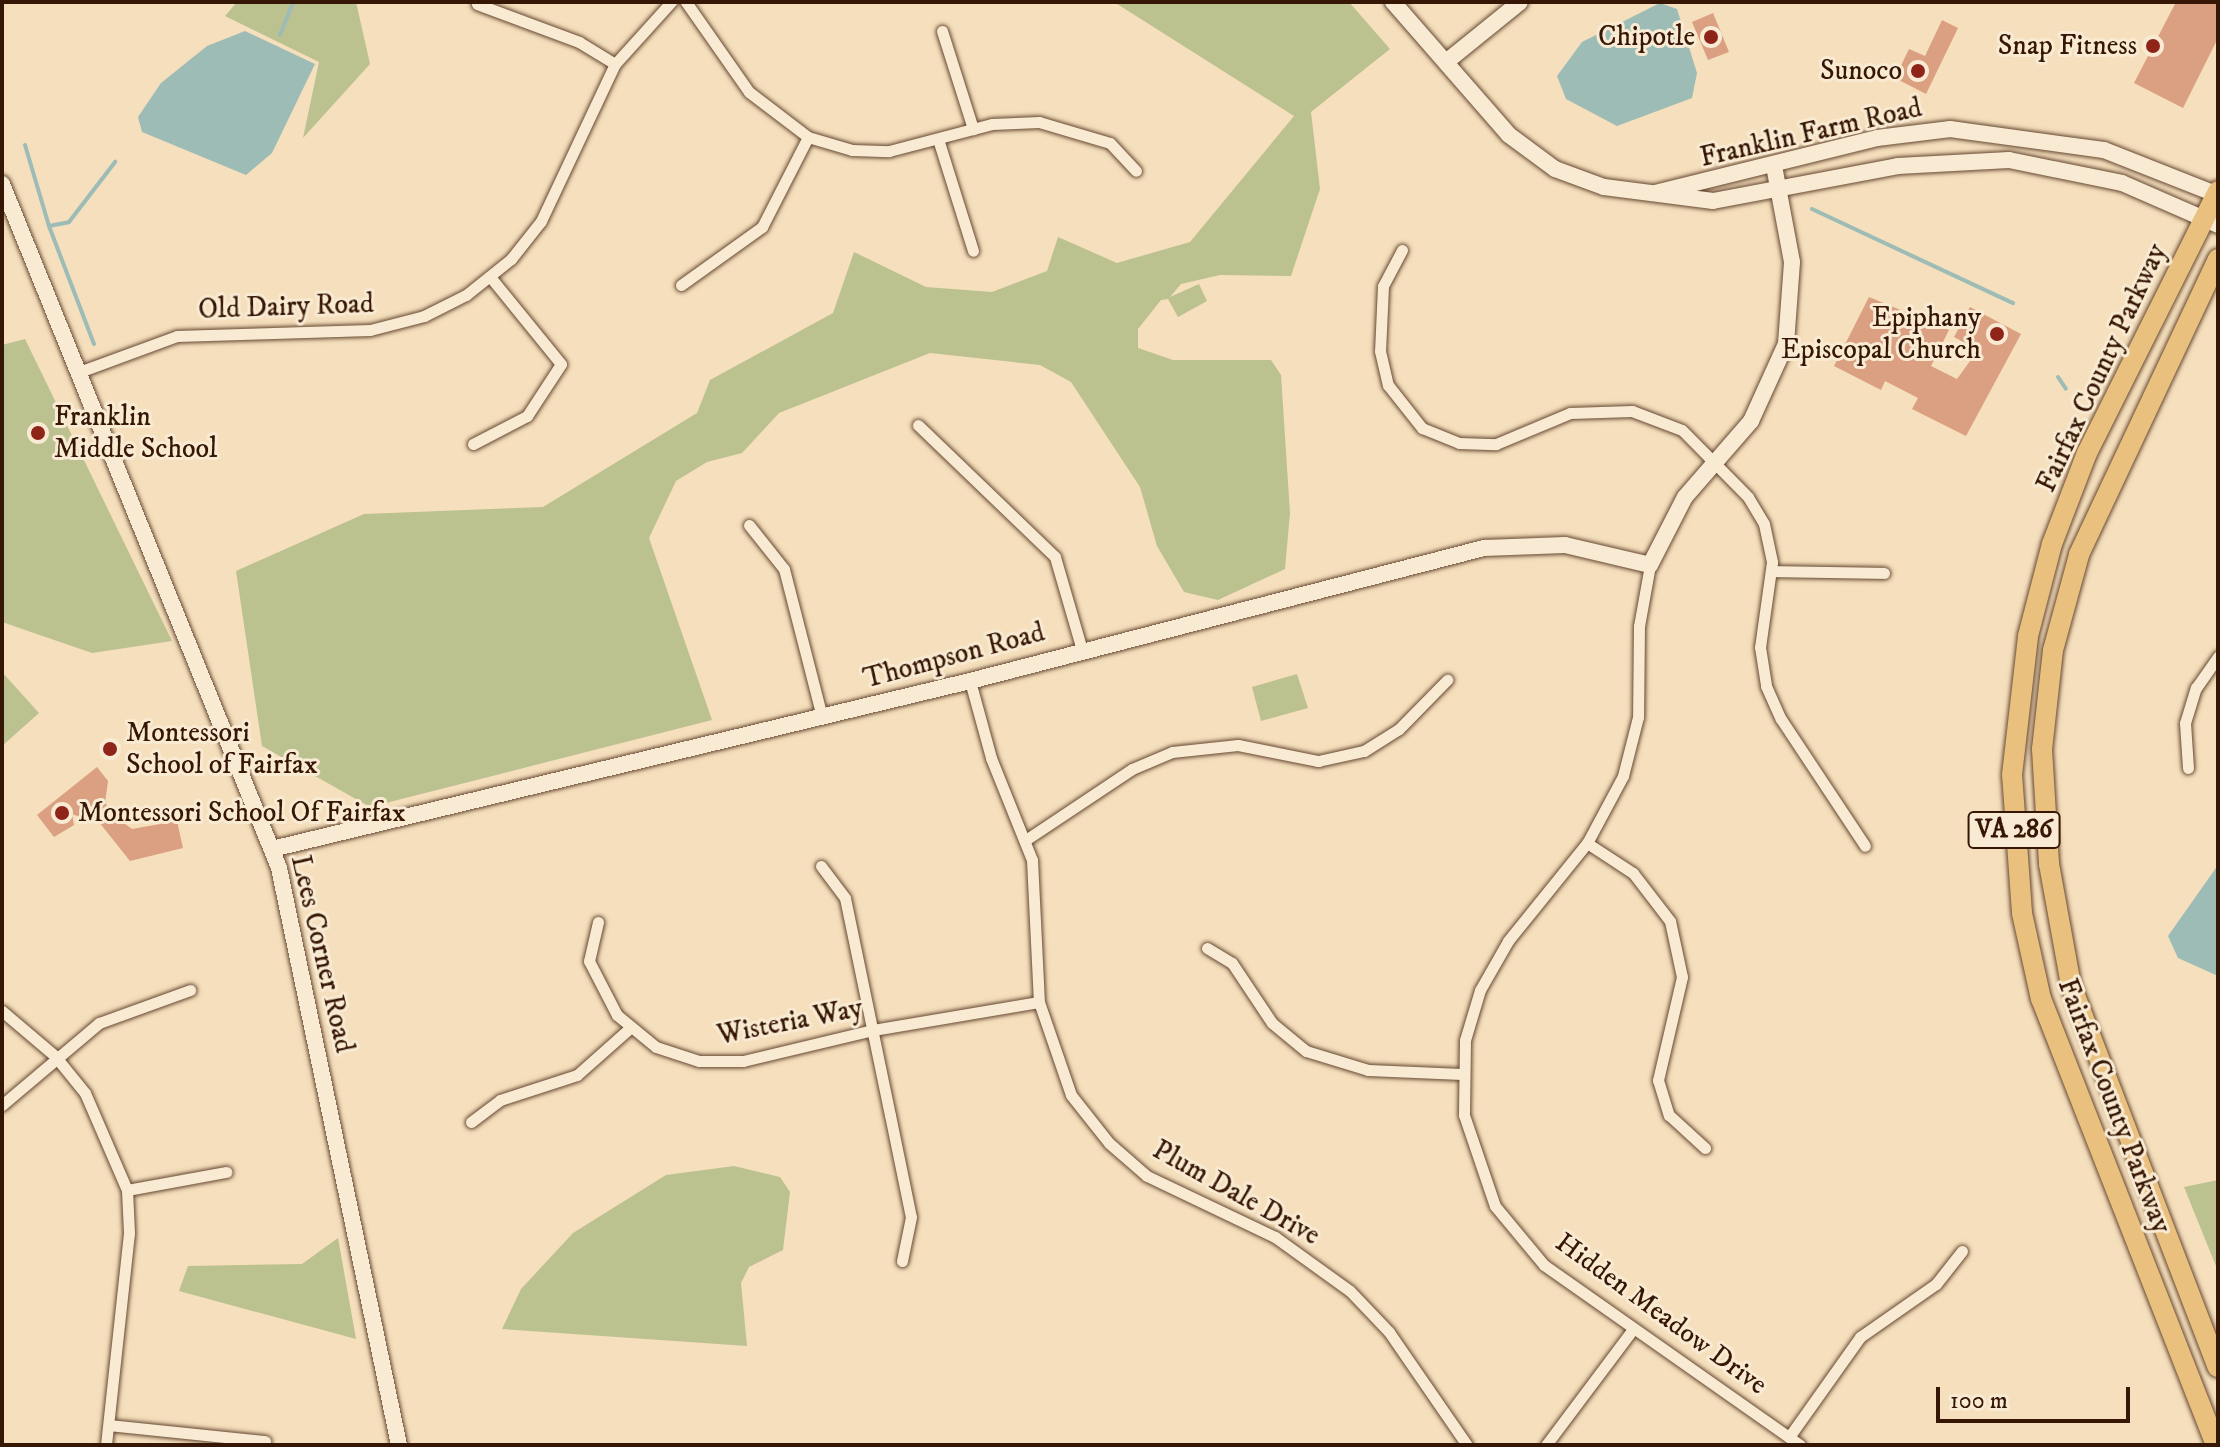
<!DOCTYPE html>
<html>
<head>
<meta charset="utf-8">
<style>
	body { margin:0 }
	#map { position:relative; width:2220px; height:1447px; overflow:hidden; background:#f5dfbc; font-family:"IM FELL DW Pica",serif }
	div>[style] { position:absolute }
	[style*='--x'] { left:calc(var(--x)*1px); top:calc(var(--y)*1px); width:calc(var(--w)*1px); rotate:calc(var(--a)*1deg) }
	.green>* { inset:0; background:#bcc190 }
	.water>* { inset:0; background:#9dbcb6 }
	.stream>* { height:4px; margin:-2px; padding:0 2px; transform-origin:2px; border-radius:2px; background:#9dbcb6 }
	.building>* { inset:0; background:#daa081 }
	.roads { filter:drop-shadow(0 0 2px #664832) drop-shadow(0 0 2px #664832) }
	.street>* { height:11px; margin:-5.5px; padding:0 5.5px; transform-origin:5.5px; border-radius:5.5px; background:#f8ead3 }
	.secondary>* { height:16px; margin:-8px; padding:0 8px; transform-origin:8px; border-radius:8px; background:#f8ead3 }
	.highway>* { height:20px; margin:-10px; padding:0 10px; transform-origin:10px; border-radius:10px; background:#eac07e }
	.dots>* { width:22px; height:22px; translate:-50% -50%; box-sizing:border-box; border:4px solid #f8ead3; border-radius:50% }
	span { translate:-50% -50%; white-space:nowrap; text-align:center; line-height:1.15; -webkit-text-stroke:6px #f8ead3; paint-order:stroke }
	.shield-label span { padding:2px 6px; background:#f8ead3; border:2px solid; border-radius:6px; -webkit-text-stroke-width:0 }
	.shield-label { font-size:26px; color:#361604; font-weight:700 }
	.poi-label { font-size:28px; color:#361604 }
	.right { translate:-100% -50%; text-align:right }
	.left { translate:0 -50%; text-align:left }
	.street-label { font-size:28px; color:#361604 }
	.frame { position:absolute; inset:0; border:4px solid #361604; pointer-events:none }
	.scale { position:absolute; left:1936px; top:1387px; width:194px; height:36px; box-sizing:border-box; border:4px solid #361604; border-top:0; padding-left:10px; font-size:24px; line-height:28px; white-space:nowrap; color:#361604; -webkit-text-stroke:6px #f8ead3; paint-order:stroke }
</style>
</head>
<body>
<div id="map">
	<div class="green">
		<div style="clip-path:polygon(237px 2px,356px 2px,370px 64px,303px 138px,319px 62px,225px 16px)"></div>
		<div style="clip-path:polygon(1114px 2px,1349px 2px,1390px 49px,1311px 112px,1320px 189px,1291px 276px,1220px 275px,1181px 284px,1170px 297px,1199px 284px,1207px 301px,1178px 317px,1168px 299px,1161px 300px,1138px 329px,1138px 348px,1173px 360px,1271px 360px,1281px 375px,1290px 513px,1285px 569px,1218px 600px,1184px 592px,1157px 546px,1140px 487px,1071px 382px,1040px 365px,930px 353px,779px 413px,742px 453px,707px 462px,676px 481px,649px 538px,712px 720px,370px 807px,262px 746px,236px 571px,364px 514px,543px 507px,697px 413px,710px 380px,833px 313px,854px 252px,926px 287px,992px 292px,1047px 271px,1058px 237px,1117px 263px,1190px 242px,1294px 116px)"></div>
		<div style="clip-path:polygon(25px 339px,172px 641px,92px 653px,2px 622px,2px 345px)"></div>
		<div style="clip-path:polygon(2px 672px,39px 713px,2px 746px)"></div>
		<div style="clip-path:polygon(1297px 674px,1308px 708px,1261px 721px,1252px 687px)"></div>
		<div style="clip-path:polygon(734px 1166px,780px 1177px,790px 1192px,783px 1250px,749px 1267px,741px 1283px,747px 1346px,502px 1329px,521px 1289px,573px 1233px,666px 1175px)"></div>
		<div style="clip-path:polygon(2218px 1180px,2218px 1271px,2184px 1187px)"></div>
		<div style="clip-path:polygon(338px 1238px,356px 1339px,179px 1291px,188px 1266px,302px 1264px)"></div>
	</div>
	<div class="water">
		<div style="clip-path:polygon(1660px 3px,1677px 9px,1697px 73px,1692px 98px,1617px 126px,1566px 99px,1557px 76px,1582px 42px)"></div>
		<div style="clip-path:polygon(245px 31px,315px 64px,272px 153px,246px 175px,142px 132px,138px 117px,161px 83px,207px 46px)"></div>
		<div style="clip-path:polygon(2218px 865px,2218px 976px,2178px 958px,2168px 936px)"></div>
	</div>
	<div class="stream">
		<div style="--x:280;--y:35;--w:35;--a:-68"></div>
		<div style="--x:25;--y:145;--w:84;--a:73.5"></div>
		<div style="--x:1812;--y:209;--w:222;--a:25.1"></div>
		<div style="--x:94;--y:344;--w:126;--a:-110.9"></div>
		<div style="--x:49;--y:226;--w:20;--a:-11"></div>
		<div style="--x:69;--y:222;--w:76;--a:-52.5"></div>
		<div style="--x:2058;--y:377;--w:14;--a:56"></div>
	</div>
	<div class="building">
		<div style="clip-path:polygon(2176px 2px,2218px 2px,2218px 38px,2183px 108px,2134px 83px)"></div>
		<div style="clip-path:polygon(1713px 13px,1729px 52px,1708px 60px,1692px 22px)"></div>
		<div style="clip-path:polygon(1942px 20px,1958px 28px,1926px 94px,1895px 78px,1909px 49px,1925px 56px)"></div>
		<div style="clip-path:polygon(1869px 297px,1949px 330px,1931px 366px,1957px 379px,1978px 350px,1954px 337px,1970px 307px,2021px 334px,1966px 436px,1912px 409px,1918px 398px,1885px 381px,1881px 390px,1834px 366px)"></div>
		<div style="clip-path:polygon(97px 767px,108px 781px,105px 803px,117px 818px,132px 829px,177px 821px,183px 848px,130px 861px,87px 807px,83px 818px,72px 814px,74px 825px,54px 837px,37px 815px)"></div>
	</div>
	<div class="roads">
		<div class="street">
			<div style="--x:686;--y:2;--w:110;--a:55"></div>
			<div style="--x:749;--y:92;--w:74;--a:37.3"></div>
			<div style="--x:808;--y:137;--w:46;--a:16.5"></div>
			<div style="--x:852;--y:150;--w:37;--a:2"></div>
			<div style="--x:889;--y:151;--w:106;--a:-14.7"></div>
			<div style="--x:992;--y:124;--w:47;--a:-2.4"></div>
			<div style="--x:1039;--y:122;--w:74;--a:16.5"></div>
			<div style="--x:1110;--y:143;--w:38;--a:47"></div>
			<div style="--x:477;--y:4;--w:109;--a:20.4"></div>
			<div style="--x:579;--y:42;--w:42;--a:31.4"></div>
			<div style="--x:942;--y:31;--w:103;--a:72.4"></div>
			<div style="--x:938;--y:139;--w:117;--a:72.6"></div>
			<div style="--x:1402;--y:250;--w:41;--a:117.8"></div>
			<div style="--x:1383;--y:286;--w:65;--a:92.6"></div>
			<div style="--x:1380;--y:351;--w:35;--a:77"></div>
			<div style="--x:1388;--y:385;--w:55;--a:51.7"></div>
			<div style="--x:1422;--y:428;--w:40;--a:22"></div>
			<div style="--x:1459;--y:443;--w:37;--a:2"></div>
			<div style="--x:1496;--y:444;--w:80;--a:-22.7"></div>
			<div style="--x:1570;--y:413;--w:62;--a:-1.8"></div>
			<div style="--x:1632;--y:411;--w:53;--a:20.8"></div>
			<div style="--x:1682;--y:430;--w:94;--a:45.4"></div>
			<div style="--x:1748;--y:497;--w:31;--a:59"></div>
			<div style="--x:1764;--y:524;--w:39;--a:78"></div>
			<div style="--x:1772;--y:562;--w:86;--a:98"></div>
			<div style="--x:1760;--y:647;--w:39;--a:81"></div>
			<div style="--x:1766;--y:686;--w:36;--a:66"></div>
			<div style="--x:1781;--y:719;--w:152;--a:56.5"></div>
			<div style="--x:681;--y:285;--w:100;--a:-35.6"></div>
			<div style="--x:762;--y:227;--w:101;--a:-62.9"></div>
			<div style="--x:79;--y:372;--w:104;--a:-20.2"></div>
			<div style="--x:177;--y:336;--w:193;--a:-1.8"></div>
			<div style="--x:370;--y:330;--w:56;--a:-14.5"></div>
			<div style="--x:424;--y:316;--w:47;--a:-26.6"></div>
			<div style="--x:466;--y:295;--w:58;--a:-38.7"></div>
			<div style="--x:511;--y:259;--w:48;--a:-51.7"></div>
			<div style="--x:541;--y:221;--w:174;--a:-64.8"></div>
			<div style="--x:615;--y:64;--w:84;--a:-47.9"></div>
			<div style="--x:918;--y:425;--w:190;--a:43.9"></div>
			<div style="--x:1055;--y:557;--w:97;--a:73.8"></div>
			<div style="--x:473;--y:444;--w:61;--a:-27.4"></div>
			<div style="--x:527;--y:416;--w:62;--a:-56.8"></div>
			<div style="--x:561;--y:364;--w:111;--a:-129.1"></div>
			<div style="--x:749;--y:525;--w:56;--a:51.5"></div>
			<div style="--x:784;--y:569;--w:153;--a:75.6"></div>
			<div style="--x:1650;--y:565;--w:62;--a:100.2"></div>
			<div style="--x:1639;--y:626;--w:91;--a:90.6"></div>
			<div style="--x:1638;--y:717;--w:61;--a:104.3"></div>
			<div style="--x:1623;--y:776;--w:76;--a:118.2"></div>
			<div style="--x:1587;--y:843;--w:126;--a:128.9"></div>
			<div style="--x:1508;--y:941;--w:56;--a:119.7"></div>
			<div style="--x:1480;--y:990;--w:52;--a:106.7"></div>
			<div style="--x:1465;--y:1040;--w:75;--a:90.8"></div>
			<div style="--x:1464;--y:1115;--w:96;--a:71.2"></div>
			<div style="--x:1495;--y:1206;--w:77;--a:50.3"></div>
			<div style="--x:1544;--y:1265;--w:313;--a:35.1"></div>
			<div style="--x:1772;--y:571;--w:112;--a:1"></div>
			<div style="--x:970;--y:681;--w:80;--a:74.7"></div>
			<div style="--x:991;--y:758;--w:110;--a:68.1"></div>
			<div style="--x:1032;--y:860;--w:142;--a:87.2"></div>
			<div style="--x:1039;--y:1002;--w:98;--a:71"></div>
			<div style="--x:1071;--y:1095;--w:61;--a:51.6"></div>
			<div style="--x:1109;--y:1143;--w:50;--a:41"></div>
			<div style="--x:1147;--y:1176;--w:142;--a:25.5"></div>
			<div style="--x:1275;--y:1237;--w:92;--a:35.8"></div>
			<div style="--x:1350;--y:1291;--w:57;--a:46.4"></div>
			<div style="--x:1389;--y:1332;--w:137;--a:55.4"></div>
			<div style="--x:2188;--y:768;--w:45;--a:-93.8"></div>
			<div style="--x:2185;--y:723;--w:37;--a:-73"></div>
			<div style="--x:2196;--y:688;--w:39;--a:-55"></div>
			<div style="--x:1027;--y:839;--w:126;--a:-33.7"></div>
			<div style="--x:1132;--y:769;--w:43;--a:-23"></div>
			<div style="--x:1172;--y:752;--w:66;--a:-6.1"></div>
			<div style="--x:1238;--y:745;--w:82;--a:11.3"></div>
			<div style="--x:1318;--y:761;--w:47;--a:-12.3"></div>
			<div style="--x:1364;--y:751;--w:41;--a:-32.2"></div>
			<div style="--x:1399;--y:729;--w:69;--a:-45.6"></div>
			<div style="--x:1587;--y:843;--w:55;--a:33.1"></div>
			<div style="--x:1633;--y:873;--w:61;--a:52.4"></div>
			<div style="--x:1670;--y:921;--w:57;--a:77.9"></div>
			<div style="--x:1682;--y:977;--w:106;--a:103.1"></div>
			<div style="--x:1658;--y:1080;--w:37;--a:73"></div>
			<div style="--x:1669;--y:1115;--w:49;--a:42.5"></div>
			<div style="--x:821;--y:866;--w:40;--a:53"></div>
			<div style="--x:845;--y:898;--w:222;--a:78.3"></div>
			<div style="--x:890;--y:1115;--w:104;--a:78.4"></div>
			<div style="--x:911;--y:1217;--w:45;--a:101.6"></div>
			<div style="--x:598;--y:922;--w:40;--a:103"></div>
			<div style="--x:589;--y:961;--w:61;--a:62.6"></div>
			<div style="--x:617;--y:1015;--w:50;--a:39.4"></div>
			<div style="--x:656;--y:1047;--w:45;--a:18"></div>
			<div style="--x:699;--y:1061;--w:44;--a:0"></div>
			<div style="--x:743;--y:1061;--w:134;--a:-13.4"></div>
			<div style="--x:873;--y:1030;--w:168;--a:-9.6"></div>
			<div style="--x:1207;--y:948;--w:29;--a:31"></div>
			<div style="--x:1232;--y:963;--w:72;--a:56.3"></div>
			<div style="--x:1272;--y:1023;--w:44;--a:39.5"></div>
			<div style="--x:1306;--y:1051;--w:65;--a:17"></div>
			<div style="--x:1368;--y:1070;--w:94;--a:2.4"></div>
			<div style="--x:2;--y:1011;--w:70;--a:40.3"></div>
			<div style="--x:55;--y:1056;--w:48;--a:51"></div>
			<div style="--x:85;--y:1093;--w:106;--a:66.6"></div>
			<div style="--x:127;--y:1190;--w:43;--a:87.3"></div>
			<div style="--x:129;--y:1233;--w:213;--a:96.2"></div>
			<div style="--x:2;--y:1105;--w:127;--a:-40.2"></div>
			<div style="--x:99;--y:1023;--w:97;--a:-19.9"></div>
			<div style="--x:471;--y:1122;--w:36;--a:-37"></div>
			<div style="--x:500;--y:1100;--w:81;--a:-18"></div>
			<div style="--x:577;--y:1075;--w:71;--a:-41.6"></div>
			<div style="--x:127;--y:1190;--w:101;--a:-10.3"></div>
			<div style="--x:109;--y:1425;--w:157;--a:5.9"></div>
			<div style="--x:1789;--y:1437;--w:123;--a:-54.6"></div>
			<div style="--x:1860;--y:1337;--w:93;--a:-34.9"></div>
			<div style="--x:1936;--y:1284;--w:42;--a:-51.8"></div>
			<div style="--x:1546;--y:1445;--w:145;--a:-53.1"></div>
		</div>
		<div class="secondary">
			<div style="--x:1393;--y:2;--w:176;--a:48.9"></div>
			<div style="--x:1509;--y:135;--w:57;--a:36.5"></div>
			<div style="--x:1555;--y:169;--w:52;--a:20.2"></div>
			<div style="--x:1604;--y:187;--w:110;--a:7.3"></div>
			<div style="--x:1713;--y:201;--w:188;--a:-10.7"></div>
			<div style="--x:1898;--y:166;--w:111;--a:-3.1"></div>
			<div style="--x:2009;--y:160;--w:115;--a:11.5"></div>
			<div style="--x:2122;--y:183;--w:105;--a:23.6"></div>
			<div style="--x:1446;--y:62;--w:95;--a:-39"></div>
			<div style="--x:2;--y:184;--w:738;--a:67.95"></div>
			<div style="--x:279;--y:868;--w:589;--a:78.25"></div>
			<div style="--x:1655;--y:193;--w:229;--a:-13.9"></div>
			<div style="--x:1877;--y:138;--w:74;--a:-7"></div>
			<div style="--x:1950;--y:129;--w:155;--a:7.8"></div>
			<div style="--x:2104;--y:150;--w:123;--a:21.5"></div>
			<div style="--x:272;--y:849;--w:718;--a:-13.53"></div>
			<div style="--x:970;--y:681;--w:531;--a:-14.51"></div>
			<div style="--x:1484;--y:548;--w:81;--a:-2.1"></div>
			<div style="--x:1565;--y:545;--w:87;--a:13.2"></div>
			<div style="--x:1650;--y:565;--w:76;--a:-62.8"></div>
			<div style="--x:1685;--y:497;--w:101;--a:-49"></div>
			<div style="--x:1751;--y:421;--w:85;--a:-65.6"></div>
			<div style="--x:1786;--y:344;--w:82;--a:-85.8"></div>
			<div style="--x:1792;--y:262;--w:98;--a:-100.6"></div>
		</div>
		<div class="highway">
			<div style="--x:2218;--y:259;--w:327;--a:115.2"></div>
			<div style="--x:2079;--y:555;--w:98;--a:105.3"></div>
			<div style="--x:2053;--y:650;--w:100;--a:96.3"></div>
			<div style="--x:2042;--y:749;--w:115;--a:86.5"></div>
			<div style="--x:2049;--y:864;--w:123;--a:79.7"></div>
			<div style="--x:2071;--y:985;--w:409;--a:69"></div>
			<div style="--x:2216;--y:1445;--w:479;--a:-111.4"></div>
			<div style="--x:2041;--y:999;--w:88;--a:-102.5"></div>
			<div style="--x:2022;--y:913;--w:138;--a:-94.1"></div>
			<div style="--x:2012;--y:775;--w:140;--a:-83.4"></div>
			<div style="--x:2028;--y:636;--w:95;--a:-75.4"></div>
			<div style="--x:2052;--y:544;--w:97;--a:-69"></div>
			<div style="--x:2087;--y:453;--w:293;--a:-63.4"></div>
		</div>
	</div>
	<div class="dots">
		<div style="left:1711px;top:37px;background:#8f2418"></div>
		<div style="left:2153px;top:46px;background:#8f2418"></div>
		<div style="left:1918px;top:71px;background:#8f2418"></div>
		<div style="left:1997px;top:334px;background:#8f2418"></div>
		<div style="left:38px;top:433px;background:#8f2418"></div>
		<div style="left:110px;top:749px;background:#8f2418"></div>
		<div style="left:62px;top:813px;background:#8f2418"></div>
	</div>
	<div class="shield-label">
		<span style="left:2014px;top:830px">VA 286</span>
	</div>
	<div class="poi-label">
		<span class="right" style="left:1695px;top:37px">Chipotle</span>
		<span class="right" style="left:2137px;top:46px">Snap Fitness</span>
		<span class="right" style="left:1902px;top:71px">Sunoco</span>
		<span class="right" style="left:1981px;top:334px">Epiphany<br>Episcopal Church</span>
		<span class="left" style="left:54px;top:433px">Franklin<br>Middle School</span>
		<span class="left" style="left:126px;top:749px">Montessori<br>School of Fairfax</span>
		<span class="left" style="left:78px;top:813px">Montessori School Of Fairfax</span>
	</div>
	<div class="street-label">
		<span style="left:1811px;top:133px;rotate:-13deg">Franklin Farm Road</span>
		<span style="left:286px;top:307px;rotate:-2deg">Old Dairy Road</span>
		<span style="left:2102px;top:368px;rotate:-65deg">Fairfax County Parkway</span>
		<span style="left:954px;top:656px;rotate:-15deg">Thompson Road</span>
		<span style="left:322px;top:954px;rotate:77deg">Lees Corner Road</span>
		<span style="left:790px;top:1022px;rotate:-11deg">Wisteria Way</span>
		<span style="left:2114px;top:1106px;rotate:69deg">Fairfax County Parkway</span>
		<span style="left:1236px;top:1193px;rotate:29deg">Plum Dale Drive</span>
		<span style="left:1661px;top:1314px;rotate:36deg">Hidden Meadow Drive</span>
	</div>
	<div class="frame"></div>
	<div class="scale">100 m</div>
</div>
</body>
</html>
